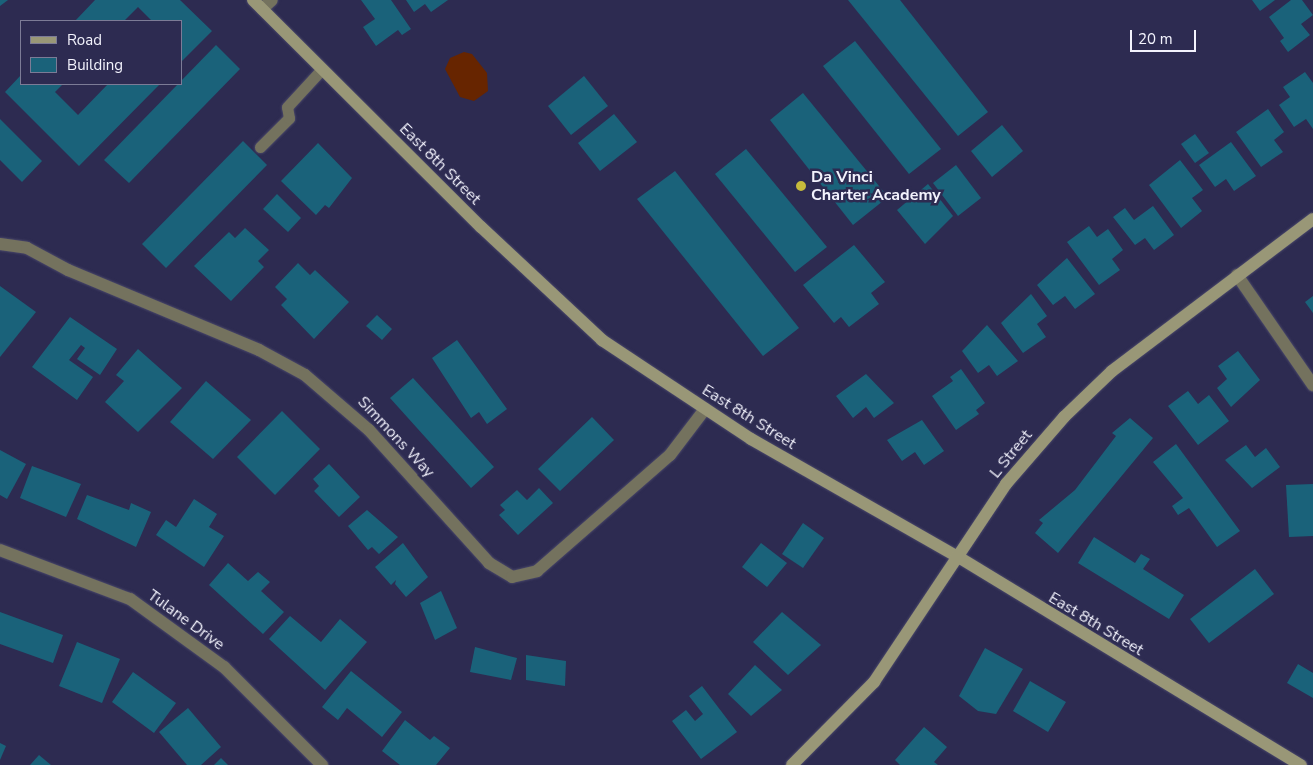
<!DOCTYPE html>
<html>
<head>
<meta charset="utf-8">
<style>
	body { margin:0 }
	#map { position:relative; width:1313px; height:765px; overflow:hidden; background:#2d2b51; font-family:"Nunito Sans",sans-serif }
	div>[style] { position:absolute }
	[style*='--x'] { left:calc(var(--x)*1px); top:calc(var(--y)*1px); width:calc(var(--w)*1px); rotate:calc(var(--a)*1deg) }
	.green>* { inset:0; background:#672500 }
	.building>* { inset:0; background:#1a627a }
	.roads { filter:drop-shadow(0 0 1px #494769) drop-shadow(0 0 1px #494769) }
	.lane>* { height:11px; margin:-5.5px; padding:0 5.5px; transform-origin:5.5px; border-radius:5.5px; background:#74725e }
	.street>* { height:12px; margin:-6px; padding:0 6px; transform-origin:6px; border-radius:6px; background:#74725e }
	.secondary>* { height:12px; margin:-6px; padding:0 6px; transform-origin:6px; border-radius:6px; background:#999777 }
	.dots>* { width:14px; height:14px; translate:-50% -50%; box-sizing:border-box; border:2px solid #2d2b51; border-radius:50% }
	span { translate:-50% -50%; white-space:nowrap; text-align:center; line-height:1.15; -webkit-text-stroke:5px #2d2b51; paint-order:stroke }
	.street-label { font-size:16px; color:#f3f3fd }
	.poi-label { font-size:16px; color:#f3f3fd; font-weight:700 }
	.left { translate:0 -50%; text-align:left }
	.legend { position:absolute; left:20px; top:20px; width:162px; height:65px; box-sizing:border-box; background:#2d2b51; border:1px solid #7c7b96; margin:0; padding:6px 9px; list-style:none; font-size:15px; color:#f3f3fd }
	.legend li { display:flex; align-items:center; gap:10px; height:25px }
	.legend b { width:25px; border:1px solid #7c7b96 }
	.scale { position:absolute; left:1130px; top:30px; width:66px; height:22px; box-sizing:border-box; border:2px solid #f3f3fd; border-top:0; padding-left:6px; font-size:15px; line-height:18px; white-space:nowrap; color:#f3f3fd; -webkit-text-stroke:4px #2d2b51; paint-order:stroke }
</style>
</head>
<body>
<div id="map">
	<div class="green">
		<div style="clip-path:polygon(464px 52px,472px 54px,487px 73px,488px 91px,474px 101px,460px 97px,445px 69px,450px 58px)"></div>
	</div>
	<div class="building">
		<div style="clip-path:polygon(0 0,8px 0,0 6px)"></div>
		<div style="clip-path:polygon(95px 0,180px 0,212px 31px,181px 62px,181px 21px,152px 21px,138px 7px,124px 21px,75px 21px)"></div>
		<div style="clip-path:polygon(361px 0,391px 0,411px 29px,402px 35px,398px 30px,376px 46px,363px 27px,375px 19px)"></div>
		<div style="clip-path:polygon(406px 0,448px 0,431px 12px,425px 4px,414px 12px)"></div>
		<div style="clip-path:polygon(848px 0,900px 0,988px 112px,958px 136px)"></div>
		<div style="clip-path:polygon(1252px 0,1275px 0,1260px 11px)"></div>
		<div style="clip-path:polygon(1291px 0,1302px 0,1313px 15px,1301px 24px,1310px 35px,1288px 52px,1280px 41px,1284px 38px,1269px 17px)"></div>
		<div style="clip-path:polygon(855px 41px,941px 149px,909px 174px,823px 66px)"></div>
		<div style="clip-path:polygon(216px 45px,240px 69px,129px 183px,104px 160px)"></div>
		<div style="clip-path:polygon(1305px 72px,1313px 83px,1313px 129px,1306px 119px,1294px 127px,1279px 105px,1290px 97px,1283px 87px)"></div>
		<div style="clip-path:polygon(21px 75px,21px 84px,63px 84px,55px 92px,78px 115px,108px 84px,160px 84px,79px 166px,5px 92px)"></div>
		<div style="clip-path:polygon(584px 76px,608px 106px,571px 135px,548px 106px)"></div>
		<div style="clip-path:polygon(803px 93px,888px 197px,853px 225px,770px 120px)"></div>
		<div style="clip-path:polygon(1268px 109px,1284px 132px,1274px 140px,1283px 152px,1261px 167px,1236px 132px)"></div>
		<div style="clip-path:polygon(614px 114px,637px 142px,600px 171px,578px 143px)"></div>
		<div style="clip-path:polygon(0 119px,42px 161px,22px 182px,0 160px)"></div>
		<div style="clip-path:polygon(1002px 125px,1023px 151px,992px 177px,971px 151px)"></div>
		<div style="clip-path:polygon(1195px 134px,1209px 153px,1195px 163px,1181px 144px)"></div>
		<div style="clip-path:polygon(243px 141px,267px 165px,166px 268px,142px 244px)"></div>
		<div style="clip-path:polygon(1231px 142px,1256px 176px,1234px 191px,1226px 179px,1215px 187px,1199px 165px)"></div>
		<div style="clip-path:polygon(318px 143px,352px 178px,329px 208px,325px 205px,316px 215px,281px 181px)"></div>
		<div style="clip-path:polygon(746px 149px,827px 247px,795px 272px,715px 174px)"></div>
		<div style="clip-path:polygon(1180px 160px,1203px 190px,1192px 198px,1202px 211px,1181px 228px,1149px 185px)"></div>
		<div style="clip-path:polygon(956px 165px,981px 198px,958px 216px,933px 183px)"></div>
		<div style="clip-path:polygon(675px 171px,799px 328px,763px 356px,637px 199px)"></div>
		<div style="clip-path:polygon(928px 184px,953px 216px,925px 244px,897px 210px)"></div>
		<div style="clip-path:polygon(277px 194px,301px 218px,288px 232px,263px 209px)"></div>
		<div style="clip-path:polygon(1153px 206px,1174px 235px,1154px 250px,1145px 238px,1135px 245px,1113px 217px,1125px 208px,1134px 220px)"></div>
		<div style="clip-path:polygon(1089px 226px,1097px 237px,1108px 229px,1123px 250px,1112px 259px,1120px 270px,1099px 285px,1067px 242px)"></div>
		<div style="clip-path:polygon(245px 228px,269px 250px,258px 261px,264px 267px,231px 301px,194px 266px,229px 232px,235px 238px)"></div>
		<div style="clip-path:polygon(854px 245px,885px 282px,871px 293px,879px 304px,849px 327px,841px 317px,834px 323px,803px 285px)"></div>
		<div style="clip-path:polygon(1067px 258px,1095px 294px,1075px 309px,1065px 296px,1053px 305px,1037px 285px)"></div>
		<div style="clip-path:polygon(298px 263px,310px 275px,315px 270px,349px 302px,314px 339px,281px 305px,287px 299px,275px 287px)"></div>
		<div style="clip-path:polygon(0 286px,36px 312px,0 357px)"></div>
		<div style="clip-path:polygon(1031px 294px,1047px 316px,1037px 324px,1046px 337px,1023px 353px,1001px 323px)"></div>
		<div style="clip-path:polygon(1313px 296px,1313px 313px,1305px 302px)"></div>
		<div style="clip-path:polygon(377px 315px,392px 329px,382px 340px,366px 326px)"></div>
		<div style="clip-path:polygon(70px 317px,117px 349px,100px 375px,77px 359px,85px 348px,81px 345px,69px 360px,93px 377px,77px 400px,32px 367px)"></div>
		<div style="clip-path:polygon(987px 325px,1018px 361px,997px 376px,989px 365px,978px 373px,962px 351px)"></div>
		<div style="clip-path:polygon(457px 340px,507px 409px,487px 424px,479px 412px,471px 418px,432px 358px)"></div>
		<div style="clip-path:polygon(138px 349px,182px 388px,138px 432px,105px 402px,124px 381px,116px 375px)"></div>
		<div style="clip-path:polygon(1238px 351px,1260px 380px,1231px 407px,1217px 388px,1227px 379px,1218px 366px)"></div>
		<div style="clip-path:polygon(961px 369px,985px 403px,976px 410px,979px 414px,956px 430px,932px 396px,953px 381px,950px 377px)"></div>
		<div style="clip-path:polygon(866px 374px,894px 403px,874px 418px,866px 407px,853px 418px,836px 396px)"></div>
		<div style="clip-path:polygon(413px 378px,494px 467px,471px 488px,390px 398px)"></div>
		<div style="clip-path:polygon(206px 381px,251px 420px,213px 459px,170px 422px)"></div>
		<div style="clip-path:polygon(1188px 391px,1198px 404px,1209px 395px,1229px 421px,1198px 445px,1168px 406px)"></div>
		<div style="clip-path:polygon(282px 411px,320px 449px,275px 495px,237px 457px)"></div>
		<div style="clip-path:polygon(592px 417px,614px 440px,560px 491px,538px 469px)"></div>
		<div style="clip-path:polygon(1130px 418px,1153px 438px,1058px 553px,1035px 533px,1043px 523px,1039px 520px,1075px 490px,1116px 436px,1112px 433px)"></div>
		<div style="clip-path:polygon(922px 420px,944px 451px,924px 465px,915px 452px,902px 461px,887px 440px)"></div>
		<div style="clip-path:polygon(1176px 444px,1240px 531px,1217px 547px,1189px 508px,1178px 515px,1172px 506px,1183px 498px,1153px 462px)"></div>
		<div style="clip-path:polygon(1246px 445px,1255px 457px,1266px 448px,1280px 467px,1252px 488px,1225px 460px)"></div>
		<div style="clip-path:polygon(0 450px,26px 464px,7px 499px,0 495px)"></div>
		<div style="clip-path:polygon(329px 464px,360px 497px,339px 517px,314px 491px,319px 486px,313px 479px)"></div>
		<div style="clip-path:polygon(32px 466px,81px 484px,66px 517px,20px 498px)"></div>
		<div style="clip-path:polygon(1313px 484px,1313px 536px,1289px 537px,1286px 485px)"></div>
		<div style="clip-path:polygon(539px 488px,553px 503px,518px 535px,499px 515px,505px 510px,500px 505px,517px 490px,527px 500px)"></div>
		<div style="clip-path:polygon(87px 495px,129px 510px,131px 503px,151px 512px,136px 547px,77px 519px)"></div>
		<div style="clip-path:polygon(194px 499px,217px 514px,209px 527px,224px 536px,204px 567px,156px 535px,166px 520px,176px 527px)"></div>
		<div style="clip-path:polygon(367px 510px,398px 537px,379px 554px,372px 547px,368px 550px,348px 526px)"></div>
		<div style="clip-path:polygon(803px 523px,824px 538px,803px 568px,782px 554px)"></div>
		<div style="clip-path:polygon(1094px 537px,1135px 563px,1141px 554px,1150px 559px,1143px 569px,1184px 595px,1169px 619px,1078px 563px)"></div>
		<div style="clip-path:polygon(403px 543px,428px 577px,406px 597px,395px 584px,396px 580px,391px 585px,375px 567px)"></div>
		<div style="clip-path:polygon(761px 543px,787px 563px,767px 587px,742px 567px)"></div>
		<div style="clip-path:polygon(228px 563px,248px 581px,258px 572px,270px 582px,261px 591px,284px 612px,263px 634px,209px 585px)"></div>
		<div style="clip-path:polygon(1255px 569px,1274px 594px,1209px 643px,1190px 619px)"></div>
		<div style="clip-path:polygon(441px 591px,457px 628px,435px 640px,420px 603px)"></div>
		<div style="clip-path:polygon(0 612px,63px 635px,53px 663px,0 644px)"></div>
		<div style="clip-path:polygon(782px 612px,821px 645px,788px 675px,753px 642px)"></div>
		<div style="clip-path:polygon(290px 616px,321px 642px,340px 619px,367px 642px,325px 690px,269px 639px)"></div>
		<div style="clip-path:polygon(77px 642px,120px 659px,102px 703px,59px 686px)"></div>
		<div style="clip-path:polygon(475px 647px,517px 658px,511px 680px,470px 672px)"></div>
		<div style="clip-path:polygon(985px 648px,1023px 669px,996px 714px,978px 711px,959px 696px)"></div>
		<div style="clip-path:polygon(526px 655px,566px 661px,565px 686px,526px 680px)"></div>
		<div style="clip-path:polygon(1298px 664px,1313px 673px,1313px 698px,1287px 683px)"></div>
		<div style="clip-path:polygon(755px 665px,782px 690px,751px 716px,728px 694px)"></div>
		<div style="clip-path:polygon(351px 671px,402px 712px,382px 737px,347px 708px,338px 720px,322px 707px)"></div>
		<div style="clip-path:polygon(133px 672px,176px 703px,154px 733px,112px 702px)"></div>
		<div style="clip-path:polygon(1030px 681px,1066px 702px,1048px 732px,1013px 711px)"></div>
		<div style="clip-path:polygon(702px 686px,737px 732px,701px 759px,672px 721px,686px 710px,695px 721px,703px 714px,689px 696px)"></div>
		<div style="clip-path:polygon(188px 708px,221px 747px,201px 765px,187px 765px,159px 732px)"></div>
		<div style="clip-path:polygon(405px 720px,430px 740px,434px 736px,450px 748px,436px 765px,400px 765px,382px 751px)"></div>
		<div style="clip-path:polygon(924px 727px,947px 747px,934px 762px,938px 765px,900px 765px,895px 760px)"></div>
		<div style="clip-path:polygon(0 743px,6px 746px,0 760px)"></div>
		<div style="clip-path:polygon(39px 755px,51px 765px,30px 765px)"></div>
		<div style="clip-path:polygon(221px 758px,228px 765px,214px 765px)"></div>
	</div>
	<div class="roads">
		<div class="lane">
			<div style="--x:260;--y:147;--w:41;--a:-45"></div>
			<div style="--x:289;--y:118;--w:11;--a:-100"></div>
			<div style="--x:287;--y:107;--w:52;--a:-47.4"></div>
		</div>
		<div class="street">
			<div style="--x:262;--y:9;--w:13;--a:-42"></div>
			<div style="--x:0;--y:244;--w:27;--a:8"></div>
			<div style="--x:27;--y:248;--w:47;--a:28.2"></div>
			<div style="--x:68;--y:270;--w:207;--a:22.7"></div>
			<div style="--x:259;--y:350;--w:52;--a:28.5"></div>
			<div style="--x:305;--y:375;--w:84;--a:40.7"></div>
			<div style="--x:369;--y:430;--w:179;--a:47.9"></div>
			<div style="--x:489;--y:563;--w:27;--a:31"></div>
			<div style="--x:512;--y:577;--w:26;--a:-13"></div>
			<div style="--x:537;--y:571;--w:176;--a:-41.1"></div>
			<div style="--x:670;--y:455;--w:58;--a:-52.7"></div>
			<div style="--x:1237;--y:275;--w:134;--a:55.4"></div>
			<div style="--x:0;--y:550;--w:139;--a:20.7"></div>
			<div style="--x:130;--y:599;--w:116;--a:35.9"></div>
			<div style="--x:224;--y:667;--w:139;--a:45"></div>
		</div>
		<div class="secondary">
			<div style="--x:253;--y:0;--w:322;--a:44.9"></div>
			<div style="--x:481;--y:227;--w:166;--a:43"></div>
			<div style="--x:602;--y:340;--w:179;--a:33.6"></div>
			<div style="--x:751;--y:439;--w:241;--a:29.7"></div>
			<div style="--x:960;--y:558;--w:399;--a:31.3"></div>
			<div style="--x:792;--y:765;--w:117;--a:-45.3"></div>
			<div style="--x:874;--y:682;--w:238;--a:-56.3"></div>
			<div style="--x:1006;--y:484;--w:89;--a:-49.1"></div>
			<div style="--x:1064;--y:417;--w:66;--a:-43.8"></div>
			<div style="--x:1112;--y:371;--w:252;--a:-37.1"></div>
		</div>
	</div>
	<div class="dots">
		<div style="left:801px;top:186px;background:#c6bb3c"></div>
	</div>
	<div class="street-label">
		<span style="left:440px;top:164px;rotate:45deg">East 8th Street</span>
		<span style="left:749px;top:417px;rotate:32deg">East 8th Street</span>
		<span style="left:396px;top:437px;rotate:47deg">Simmons Way</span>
		<span style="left:1011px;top:454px;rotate:-51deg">L Street</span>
		<span style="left:186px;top:620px;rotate:36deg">Tulane Drive</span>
		<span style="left:1096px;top:624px;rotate:31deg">East 8th Street</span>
	</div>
	<div class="poi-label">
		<span class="left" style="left:811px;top:186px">Da Vinci<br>Charter Academy</span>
	</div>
	<ul class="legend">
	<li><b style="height:6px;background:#999777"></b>Road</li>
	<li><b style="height:14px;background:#1a627a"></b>Building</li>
	</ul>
	<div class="scale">20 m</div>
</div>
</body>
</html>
